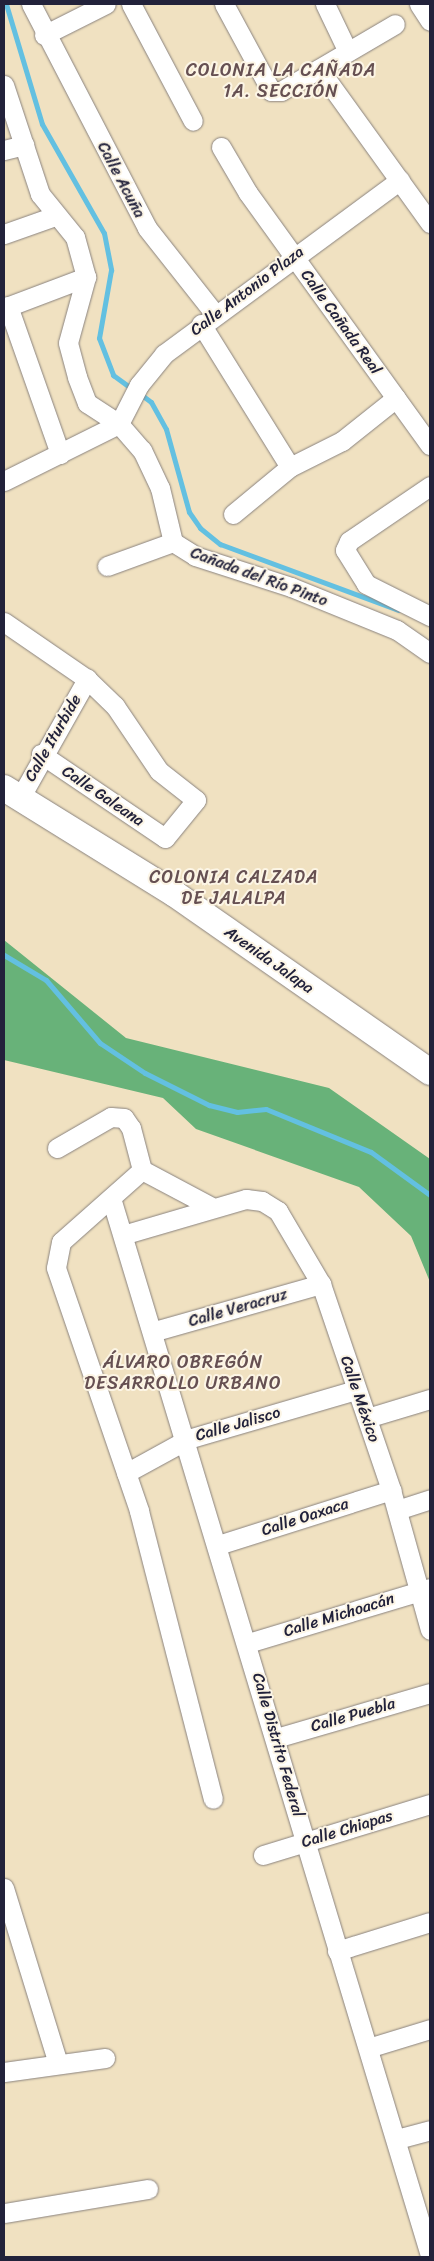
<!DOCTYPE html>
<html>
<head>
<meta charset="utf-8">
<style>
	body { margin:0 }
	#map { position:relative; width:434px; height:2261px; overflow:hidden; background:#f0e1c1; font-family:Sriracha,sans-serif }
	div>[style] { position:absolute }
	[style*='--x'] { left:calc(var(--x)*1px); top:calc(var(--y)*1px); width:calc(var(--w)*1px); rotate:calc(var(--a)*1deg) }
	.forest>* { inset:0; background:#68b279 }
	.stream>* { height:5px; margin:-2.5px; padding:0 2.5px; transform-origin:2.5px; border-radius:2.5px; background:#63c0e1 }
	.roads { filter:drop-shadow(0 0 1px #89827e) drop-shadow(0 0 1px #89827e) }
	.street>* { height:19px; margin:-9.5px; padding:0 9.5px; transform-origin:9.5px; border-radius:9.5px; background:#fff }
	.secondary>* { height:26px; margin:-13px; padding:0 13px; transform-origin:13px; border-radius:13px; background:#fff }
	span { translate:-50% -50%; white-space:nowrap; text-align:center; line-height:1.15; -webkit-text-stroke:4px #fcf5e5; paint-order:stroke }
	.street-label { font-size:16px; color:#22223b }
	.neighbourhood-label { font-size:18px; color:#665052; letter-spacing:1px }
	.frame { position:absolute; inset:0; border:5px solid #22223b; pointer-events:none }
</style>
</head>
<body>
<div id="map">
	<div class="forest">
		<div style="clip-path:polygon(4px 940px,126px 1038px,329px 1088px,430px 1159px,430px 1282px,411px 1236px,359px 1187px,196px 1129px,163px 1098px,4px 1060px)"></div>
	</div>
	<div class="stream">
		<div style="--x:6;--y:4;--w:125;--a:73.3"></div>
		<div style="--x:42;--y:124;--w:125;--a:60.4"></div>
		<div style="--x:104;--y:233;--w:38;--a:79"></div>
		<div style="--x:111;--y:270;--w:69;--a:100"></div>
		<div style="--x:99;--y:338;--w:40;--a:69"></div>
		<div style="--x:113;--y:375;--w:24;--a:36"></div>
		<div style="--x:139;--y:393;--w:15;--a:37"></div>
		<div style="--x:151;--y:402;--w:31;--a:61"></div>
		<div style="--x:166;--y:429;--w:86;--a:74.5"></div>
		<div style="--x:189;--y:512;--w:19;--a:55"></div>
		<div style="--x:200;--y:528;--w:26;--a:39"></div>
		<div style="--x:220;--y:544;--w:190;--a:20.3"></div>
		<div style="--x:4;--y:955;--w:49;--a:30.8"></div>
		<div style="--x:46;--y:980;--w:83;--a:49.4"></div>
		<div style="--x:100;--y:1043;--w:54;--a:33.7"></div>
		<div style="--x:145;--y:1073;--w:72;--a:26.6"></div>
		<div style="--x:209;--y:1105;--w:29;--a:14"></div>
		<div style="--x:237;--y:1112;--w:29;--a:-6"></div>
		<div style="--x:266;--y:1109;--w:113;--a:22.3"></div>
		<div style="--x:371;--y:1152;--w:73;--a:36.1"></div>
	</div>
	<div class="roads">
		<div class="street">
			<div style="--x:31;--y:4;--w:252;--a:62.6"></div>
			<div style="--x:147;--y:228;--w:110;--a:51.7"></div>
			<div style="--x:131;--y:4;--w:132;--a:62.1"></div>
			<div style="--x:224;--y:4;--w:99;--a:61.6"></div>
			<div style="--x:271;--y:91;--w:10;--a:0"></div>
			<div style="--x:281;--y:91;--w:132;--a:-30.4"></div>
			<div style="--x:325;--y:4;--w:51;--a:64.4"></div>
			<div style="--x:419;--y:4;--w:20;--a:57"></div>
			<div style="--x:44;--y:35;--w:69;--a:-26.6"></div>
			<div style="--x:319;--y:69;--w:190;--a:54.2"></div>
			<div style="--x:4;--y:85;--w:115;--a:71.7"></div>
			<div style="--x:40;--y:194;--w:55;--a:50.9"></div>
			<div style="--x:75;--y:237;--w:41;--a:74.6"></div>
			<div style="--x:86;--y:277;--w:68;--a:105.3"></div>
			<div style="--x:68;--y:343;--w:35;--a:75"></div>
			<div style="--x:77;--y:377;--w:28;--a:69"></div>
			<div style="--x:87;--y:403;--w:38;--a:33"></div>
			<div style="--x:119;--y:424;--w:35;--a:49"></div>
			<div style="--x:142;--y:450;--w:42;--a:64.7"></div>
			<div style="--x:160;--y:488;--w:56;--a:76.5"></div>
			<div style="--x:173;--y:542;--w:26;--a:32"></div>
			<div style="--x:195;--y:556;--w:101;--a:17.9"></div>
			<div style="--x:291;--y:587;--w:114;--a:22.1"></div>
			<div style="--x:397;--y:630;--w:40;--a:34.9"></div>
			<div style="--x:221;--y:147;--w:53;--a:59.6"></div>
			<div style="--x:248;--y:193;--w:311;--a:54.2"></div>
			<div style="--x:4;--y:150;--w:21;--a:-14"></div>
			<div style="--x:4;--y:234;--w:54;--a:-19.4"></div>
			<div style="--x:8;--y:306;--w:157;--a:70.6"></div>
			<div style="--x:4;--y:308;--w:88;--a:-20.7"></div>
			<div style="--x:201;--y:324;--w:168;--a:58.1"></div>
			<div style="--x:4;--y:481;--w:128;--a:-26.4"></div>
			<div style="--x:119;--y:424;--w:44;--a:-62.9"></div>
			<div style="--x:139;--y:385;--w:40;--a:-51"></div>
			<div style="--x:164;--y:354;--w:293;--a:-36.4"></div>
			<div style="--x:430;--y:486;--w:98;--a:145.8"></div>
			<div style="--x:349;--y:541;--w:10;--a:114"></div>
			<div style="--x:345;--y:550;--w:40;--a:58"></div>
			<div style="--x:366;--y:584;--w:72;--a:26.6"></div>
			<div style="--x:233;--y:514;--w:74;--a:-39.5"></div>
			<div style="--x:290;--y:467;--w:58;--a:-26.6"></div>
			<div style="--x:342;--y:441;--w:69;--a:-38.5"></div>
			<div style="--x:107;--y:566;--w:70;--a:-20"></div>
			<div style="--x:4;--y:622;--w:101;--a:34.5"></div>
			<div style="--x:87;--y:679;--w:39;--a:44"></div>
			<div style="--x:115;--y:706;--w:78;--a:55.9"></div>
			<div style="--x:159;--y:771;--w:47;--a:38.1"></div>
			<div style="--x:196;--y:800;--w:49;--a:129.2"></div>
			<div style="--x:165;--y:838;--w:150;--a:-145.9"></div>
			<div style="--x:20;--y:798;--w:137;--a:-60.6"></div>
			<div style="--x:57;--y:1148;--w:62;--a:-29.9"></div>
			<div style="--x:111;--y:1117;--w:13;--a:4"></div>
			<div style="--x:124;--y:1118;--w:12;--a:55"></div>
			<div style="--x:131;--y:1128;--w:43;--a:75.3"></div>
			<div style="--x:142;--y:1170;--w:108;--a:138.4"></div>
			<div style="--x:61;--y:1242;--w:26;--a:101"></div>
			<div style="--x:56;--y:1268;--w:257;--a:71.1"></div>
			<div style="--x:139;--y:1511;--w:297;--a:75.6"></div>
			<div style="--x:142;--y:1170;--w:77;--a:27.9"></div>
			<div style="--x:111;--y:1198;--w:1104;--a:73.21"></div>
			<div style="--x:126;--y:1234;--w:125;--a:-16.3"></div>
			<div style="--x:246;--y:1199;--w:16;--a:7"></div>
			<div style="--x:262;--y:1201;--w:19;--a:32"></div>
			<div style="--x:278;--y:1211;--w:85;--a:59.5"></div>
			<div style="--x:321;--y:1284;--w:218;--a:71.2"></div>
			<div style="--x:391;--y:1490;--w:145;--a:74.4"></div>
			<div style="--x:155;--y:1331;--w:173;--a:-15.8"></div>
			<div style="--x:367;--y:1418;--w:66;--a:-16.8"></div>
			<div style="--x:126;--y:1473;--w:71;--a:-28.7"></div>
			<div style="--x:188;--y:1439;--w:175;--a:-16.3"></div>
			<div style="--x:397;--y:1510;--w:35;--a:-18"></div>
			<div style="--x:218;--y:1545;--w:182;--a:-17.6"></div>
			<div style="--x:248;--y:1643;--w:190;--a:-16.8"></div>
			<div style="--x:276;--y:1738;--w:160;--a:-16.3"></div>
			<div style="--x:263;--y:1855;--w:175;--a:-17"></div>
			<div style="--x:4;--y:1888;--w:183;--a:72.9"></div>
			<div style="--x:337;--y:1951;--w:97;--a:-17.3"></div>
			<div style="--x:368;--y:2048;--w:65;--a:-17"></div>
			<div style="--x:4;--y:2072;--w:102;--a:-7.9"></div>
			<div style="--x:397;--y:2139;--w:34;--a:-15"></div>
			<div style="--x:4;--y:2213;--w:146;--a:-9.5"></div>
		</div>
		<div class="secondary">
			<div style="--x:4;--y:788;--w:201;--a:31.8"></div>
			<div style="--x:175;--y:894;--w:311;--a:34.9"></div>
		</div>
	</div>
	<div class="street-label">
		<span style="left:121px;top:180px;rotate:62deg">Calle Acuña</span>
		<span style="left:247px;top:291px;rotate:-37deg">Calle Antonio Plaza</span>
		<span style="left:341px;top:322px;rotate:54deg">Calle Cañada Real</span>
		<span style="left:259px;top:577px;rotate:20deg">Cañada del Río Pinto</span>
		<span style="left:53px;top:738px;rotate:-60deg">Calle Iturbide</span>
		<span style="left:103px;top:796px;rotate:34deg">Calle Galeana</span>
		<span style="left:269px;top:960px;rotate:35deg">Avenida Jalapa</span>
		<span style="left:238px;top:1308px;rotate:-16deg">Calle Veracruz</span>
		<span style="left:360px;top:1399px;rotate:71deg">Calle México</span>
		<span style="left:238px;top:1424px;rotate:-16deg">Calle Jalisco</span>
		<span style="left:305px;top:1517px;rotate:-18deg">Calle Oaxaca</span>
		<span style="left:339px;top:1615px;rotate:-17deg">Calle Michoacán</span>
		<span style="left:353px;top:1715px;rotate:-16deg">Calle Puebla</span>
		<span style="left:278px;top:1745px;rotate:74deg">Calle Distrito Federal</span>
		<span style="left:347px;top:1829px;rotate:-17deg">Calle Chiapas</span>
	</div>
	<div class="neighbourhood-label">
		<span style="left:281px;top:81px">COLONIA LA CAÑADA<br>1A. SECCIÓN</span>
		<span style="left:234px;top:888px">COLONIA CALZADA<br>DE JALALPA</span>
		<span style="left:183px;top:1373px">ÁLVARO OBREGÓN<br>DESARROLLO URBANO</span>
	</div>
	<div class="frame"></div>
</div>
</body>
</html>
